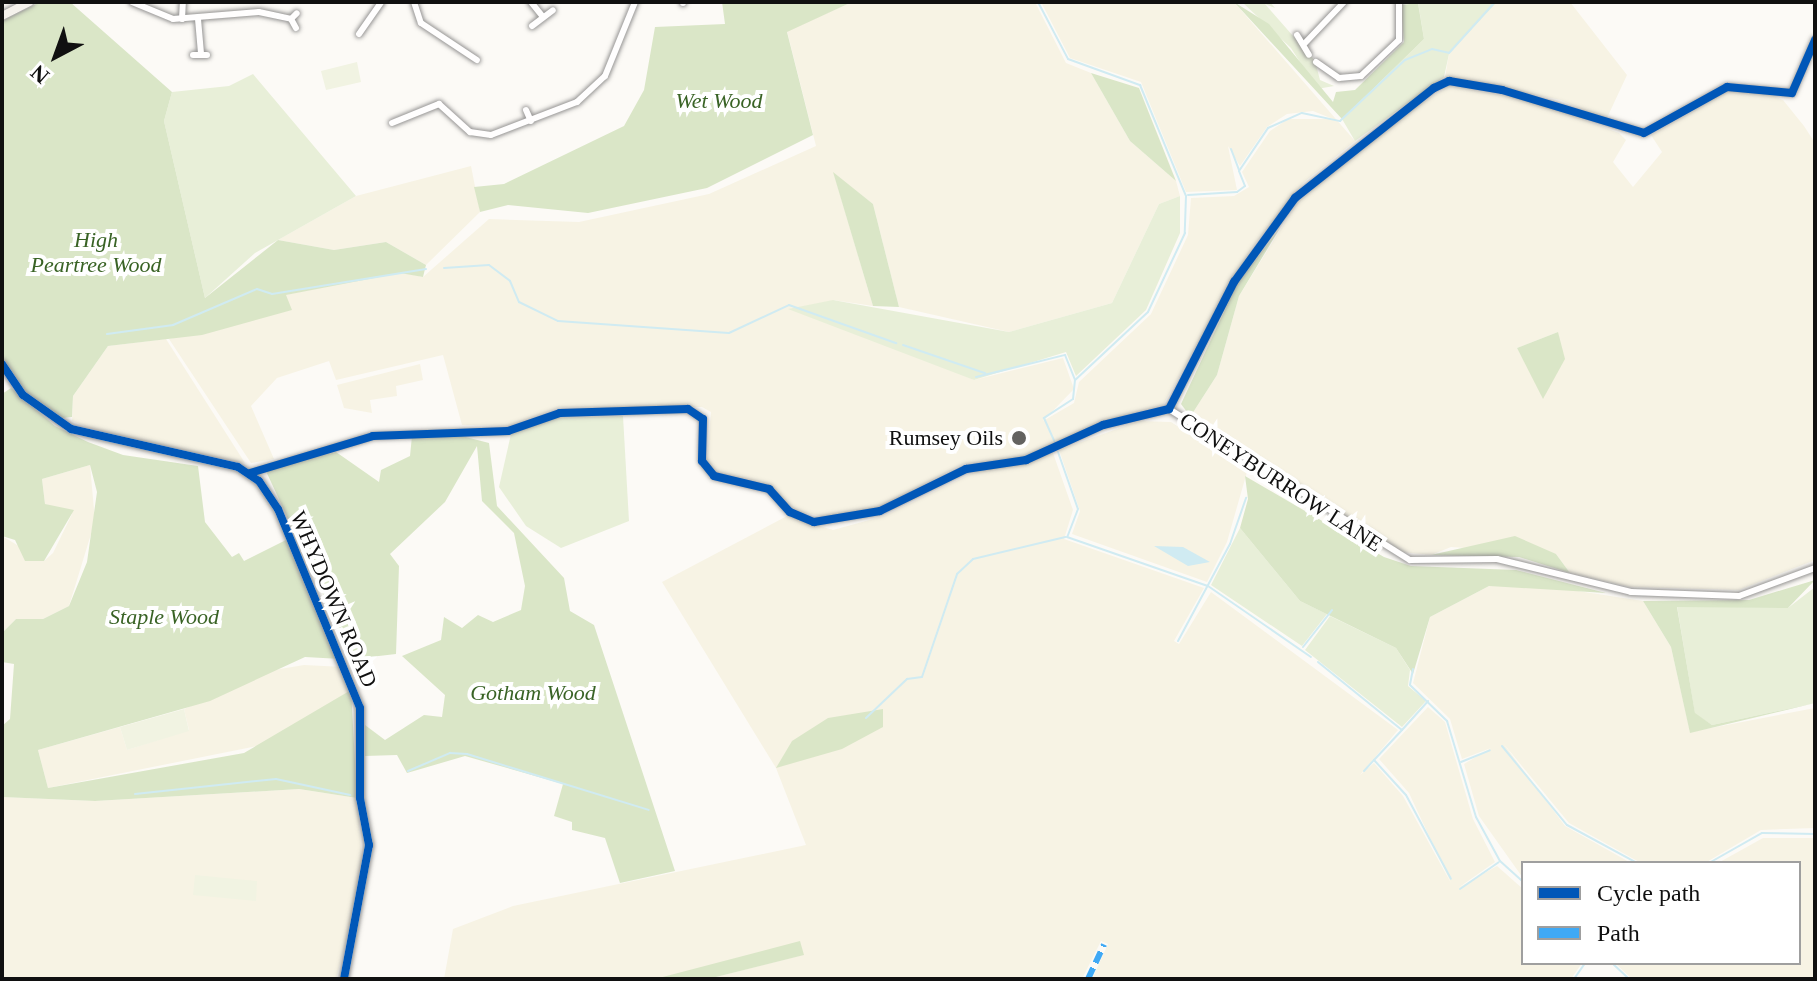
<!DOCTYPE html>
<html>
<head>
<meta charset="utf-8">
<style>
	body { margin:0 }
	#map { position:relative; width:1817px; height:981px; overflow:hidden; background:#fcfaf6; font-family:Georgia,serif }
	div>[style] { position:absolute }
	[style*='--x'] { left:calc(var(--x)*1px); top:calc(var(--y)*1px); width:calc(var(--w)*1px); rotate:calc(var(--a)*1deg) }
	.farmland>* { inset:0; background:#f7f3e4 }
	.green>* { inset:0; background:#e8efd8 }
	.forest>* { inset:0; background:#dae6c7 }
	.pitch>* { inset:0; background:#f1f3e2 }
	.water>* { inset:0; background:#d0ebf2 }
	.stream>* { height:2px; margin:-1px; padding:0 1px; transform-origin:1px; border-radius:1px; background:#d0ebf2 }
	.roads { filter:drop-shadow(0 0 2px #969594) drop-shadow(0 0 2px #969594) }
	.street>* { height:6px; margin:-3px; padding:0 3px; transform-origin:3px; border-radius:3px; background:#fffefe }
	.secondary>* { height:8px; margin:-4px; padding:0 4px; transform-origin:4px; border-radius:4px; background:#f5f2ec }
	.quiet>* { height:6px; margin-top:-3px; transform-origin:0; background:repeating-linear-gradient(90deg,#3fa9f5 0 12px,transparent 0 18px) }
	.cycleway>* { height:8px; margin:-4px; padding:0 4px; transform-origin:4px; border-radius:4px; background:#0057b8 }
	.dots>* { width:22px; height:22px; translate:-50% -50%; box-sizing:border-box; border:4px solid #fff; border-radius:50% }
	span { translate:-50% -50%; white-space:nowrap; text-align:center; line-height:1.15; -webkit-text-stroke:8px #fff; paint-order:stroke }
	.park-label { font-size:22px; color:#396325; font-style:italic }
	.poi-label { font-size:22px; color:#101010 }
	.right { translate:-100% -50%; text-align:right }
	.street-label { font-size:22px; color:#101010 }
	.frame { position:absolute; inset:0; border:4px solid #101010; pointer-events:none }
	.legend { position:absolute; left:1521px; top:861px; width:280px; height:104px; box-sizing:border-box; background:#fff; border:2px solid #9f9f9f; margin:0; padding:10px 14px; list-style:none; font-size:24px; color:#101010 }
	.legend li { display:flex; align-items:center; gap:16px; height:40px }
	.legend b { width:40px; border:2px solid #9f9f9f }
	.north { position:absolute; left:16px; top:16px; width:80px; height:80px; -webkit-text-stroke:6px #fff; paint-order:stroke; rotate:221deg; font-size:22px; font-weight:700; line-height:32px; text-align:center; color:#101010 }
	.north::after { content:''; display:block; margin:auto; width:28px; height:36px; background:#101010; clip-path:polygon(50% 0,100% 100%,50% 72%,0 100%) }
</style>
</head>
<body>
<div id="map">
	<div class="farmland">
		<div style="clip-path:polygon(852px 2px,1035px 2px,1066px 63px,1091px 73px,1130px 141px,1176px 181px,1180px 196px,1159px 204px,1112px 303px,1009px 332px,899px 307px,873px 204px,834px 174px,873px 306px,833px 300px,899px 346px,974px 380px,1063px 358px,1074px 389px,1043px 421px,1074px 403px,1079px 382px,1151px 314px,1188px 235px,1191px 198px,1234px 196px,1249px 187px,1242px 172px,1270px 131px,1288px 119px,1333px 119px,1313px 111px,1287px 114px,1267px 127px,1240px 166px,1228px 146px,1237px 190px,1186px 192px,1141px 82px,1070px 58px,1041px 2px,1234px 2px,1355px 141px,1304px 182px,1251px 249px,1163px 405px,1101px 422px,1026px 457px,963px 464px,880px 507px,834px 518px,798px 512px,762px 482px,714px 472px,707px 460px,711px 412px,702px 407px,560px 407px,509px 426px,462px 425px,443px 355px,336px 380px,329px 361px,277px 378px,251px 406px,274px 459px,251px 463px,169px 339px,291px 310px,285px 295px,400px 272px,423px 277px,489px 219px,579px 222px,709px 194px,816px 146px,787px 31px)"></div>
		<div style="clip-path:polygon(1497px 2px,1570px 2px,1627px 75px,1606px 120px,1561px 100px,1445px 77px,1449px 54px)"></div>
		<div style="clip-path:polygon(evenodd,1449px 86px,1531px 100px,1619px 133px,1626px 140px,1613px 162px,1633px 187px,1662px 152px,1651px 135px,1730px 90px,1754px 88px,1783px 100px,1804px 126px,1815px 143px,1815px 560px,1739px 590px,1630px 587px,1570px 573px,1556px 554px,1451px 547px,1431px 555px,1400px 552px,1199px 428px,1192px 414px,1217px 375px,1239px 296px,1297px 203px,1397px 119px,1449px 86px,1558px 332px,1544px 398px,1517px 348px,1558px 332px)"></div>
		<div style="clip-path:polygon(471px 166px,480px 212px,426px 265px,386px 242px,334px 250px,278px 240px,356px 196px)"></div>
		<div style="clip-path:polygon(166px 339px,245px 463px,128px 442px,72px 421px,73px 396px,108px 346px)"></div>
		<div style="clip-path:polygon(420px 364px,423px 380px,396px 386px,397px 396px,370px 400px,372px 413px,344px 408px,337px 385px)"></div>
		<div style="clip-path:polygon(1139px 421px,1171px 422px,1247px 472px,1227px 542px,1207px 582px,1072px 534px,1080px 511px,1059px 450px)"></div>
		<div style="clip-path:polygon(1053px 453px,1073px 510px,1064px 539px,1204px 588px,1174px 641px,1179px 644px,1211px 592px,1398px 730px,1360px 775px,1374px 763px,1403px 796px,1451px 883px,1409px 793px,1379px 759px,1428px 707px,1445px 722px,1473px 819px,1495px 862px,1458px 888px,1497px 866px,1523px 889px,1523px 963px,1582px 963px,1571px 979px,1092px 979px,1108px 944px,1101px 941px,1082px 979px,708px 979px,803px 955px,655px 979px,444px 979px,453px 929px,513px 906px,806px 845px,776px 768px,662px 582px,787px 516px,833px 530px,884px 516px,977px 471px)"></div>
		<div style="clip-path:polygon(90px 465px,95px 521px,69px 606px,43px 619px,16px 619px,2px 633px,2px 536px,44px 561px,53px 553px,72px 514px,45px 504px,42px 479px)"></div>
		<div style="clip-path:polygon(1519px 582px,1643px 601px,1671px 647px,1690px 732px,1815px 708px,1815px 828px,1761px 830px,1705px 863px,1641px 863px,1569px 823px,1503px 743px,1565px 826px,1631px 863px,1523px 863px,1523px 878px,1479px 816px,1464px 764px,1491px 748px,1462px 759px,1450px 719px,1413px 683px,1430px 617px,1489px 586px)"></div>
		<div style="clip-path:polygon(304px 665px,344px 667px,351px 690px,267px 744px,48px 788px,38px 750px,120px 727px,127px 750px,189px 730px,184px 709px,274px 670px)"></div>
		<div style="clip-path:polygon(299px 789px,357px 798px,363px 875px,336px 979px,2px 979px,2px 797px,95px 801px)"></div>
		<div style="clip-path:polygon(1763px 838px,1815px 838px,1815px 979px,1632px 979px,1615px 963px,1799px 963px,1799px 863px,1718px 863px)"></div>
	</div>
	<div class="green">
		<div style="clip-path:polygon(1242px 2px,1270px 2px,1275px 8px,1265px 4px,1315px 61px,1320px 80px,1334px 86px,1317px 89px,1291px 48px)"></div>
		<div style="clip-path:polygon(1418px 2px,1497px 2px,1449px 54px,1444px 77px,1355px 141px,1342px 119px,1424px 39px)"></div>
		<div style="clip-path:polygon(253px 74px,356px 196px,255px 253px,205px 298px,164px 121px,172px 92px,229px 86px)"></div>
		<div style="clip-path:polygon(1180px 196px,1180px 233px,1146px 310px,1076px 376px,1066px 352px,974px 380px,788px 309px,833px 300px,1009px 332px,1112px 303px,1159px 204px)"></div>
		<div style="clip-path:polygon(623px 416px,629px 521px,561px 548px,526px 526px,499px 487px,511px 434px,549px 418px)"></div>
		<div style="clip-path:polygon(1240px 528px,1300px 601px,1327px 614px,1302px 646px,1211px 585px)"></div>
		<div style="clip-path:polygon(1815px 587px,1815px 703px,1712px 725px,1695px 714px,1677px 606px,1788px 608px)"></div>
		<div style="clip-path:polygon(1330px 616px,1396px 648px,1410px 670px,1408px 686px,1426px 701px,1402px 727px,1305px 650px)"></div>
	</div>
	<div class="forest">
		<div style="clip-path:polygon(40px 2px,70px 2px,172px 92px,164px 121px,205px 298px,278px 240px,334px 250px,386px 242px,426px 265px,423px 277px,400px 273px,286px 295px,292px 310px,202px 335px,108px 346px,73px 396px,72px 417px,62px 418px,27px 394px,2px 357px,2px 21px)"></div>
		<div style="clip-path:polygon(722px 2px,852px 2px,787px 32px,813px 135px,707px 188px,588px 213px,508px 205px,480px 212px,474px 187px,504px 184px,624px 126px,644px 90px,655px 27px,725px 24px)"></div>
		<div style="clip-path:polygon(1234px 2px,1269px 24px,1333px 102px,1336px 92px,1355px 90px,1404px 42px,1401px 5px,1418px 3px,1424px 39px,1342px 119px)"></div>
		<div style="clip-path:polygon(1091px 73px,1139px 88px,1176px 181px,1130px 141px)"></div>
		<div style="clip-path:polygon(833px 172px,873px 204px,899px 307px,873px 306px)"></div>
		<div style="clip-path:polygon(1280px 228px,1239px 296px,1217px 375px,1192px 414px,1199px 428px,1181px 404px,1237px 284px)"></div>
		<div style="clip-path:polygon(1558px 332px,1565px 359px,1543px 399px,1517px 348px)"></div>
		<div style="clip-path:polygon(11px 388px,55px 426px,88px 442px,123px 455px,198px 466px,205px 522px,232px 557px,239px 553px,244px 561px,290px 538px,341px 659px,305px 657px,210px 701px,38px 750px,48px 788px,244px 753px,351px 690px,357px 798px,299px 789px,95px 801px,2px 797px,2px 726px,10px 719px,14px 664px,2px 662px,2px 633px,16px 619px,43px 619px,69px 606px,87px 562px,97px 492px,90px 465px,42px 479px,45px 504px,74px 510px,44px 561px,25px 561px,15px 540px,2px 536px,2px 394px)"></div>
		<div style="clip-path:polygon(450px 433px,489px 443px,497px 506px,564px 578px,570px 611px,594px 625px,675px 871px,620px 883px,605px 838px,572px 830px,572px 822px,554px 816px,563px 784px,465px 756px,407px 773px,397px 755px,365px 756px,365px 725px,385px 740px,424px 715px,442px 717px,445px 695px,402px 656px,441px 640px,444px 617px,462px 628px,478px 615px,493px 622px,521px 610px,525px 586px,514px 533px,482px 501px,477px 446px,445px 502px,390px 554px,399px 566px,396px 654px,353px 659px,265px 469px,336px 452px,379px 482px,381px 470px,410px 456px,412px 436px)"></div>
		<div style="clip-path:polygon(1245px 476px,1384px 557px,1411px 566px,1516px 570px,1606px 593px,1489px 586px,1430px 617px,1413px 674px,1396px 648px,1300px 601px,1240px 528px,1248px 499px)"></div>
		<div style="clip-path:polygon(1515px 536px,1556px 554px,1570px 573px,1519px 557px,1431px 555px)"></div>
		<div style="clip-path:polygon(1815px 580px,1788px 608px,1677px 607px,1695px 713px,1712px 725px,1815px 703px,1690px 733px,1671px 647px,1643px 601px,1749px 600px)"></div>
		<div style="clip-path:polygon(883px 709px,883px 727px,842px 749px,776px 768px,792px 741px,828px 718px)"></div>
		<div style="clip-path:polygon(800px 941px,804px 955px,708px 979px,655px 979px)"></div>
	</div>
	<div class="pitch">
		<div style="clip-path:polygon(357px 62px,361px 82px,326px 90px,321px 71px)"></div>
		<div style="clip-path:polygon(184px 709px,189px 731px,127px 750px,120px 727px)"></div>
		<div style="clip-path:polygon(195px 875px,257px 881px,256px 901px,193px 895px)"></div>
	</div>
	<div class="water">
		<div style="clip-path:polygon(1154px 546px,1183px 547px,1210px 562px,1188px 566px)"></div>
	</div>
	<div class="stream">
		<div style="--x:1038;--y:2;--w:64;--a:62.2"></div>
		<div style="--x:1068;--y:59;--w:77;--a:19.9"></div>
		<div style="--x:1140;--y:85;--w:120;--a:67.5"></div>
		<div style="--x:1186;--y:196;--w:37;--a:92"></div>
		<div style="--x:1185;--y:233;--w:87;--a:115.1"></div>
		<div style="--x:1148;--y:312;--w:100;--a:137"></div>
		<div style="--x:1075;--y:380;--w:19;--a:96"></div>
		<div style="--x:1073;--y:399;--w:35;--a:147"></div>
		<div style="--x:1044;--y:418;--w:27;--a:66"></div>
		<div style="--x:1231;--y:149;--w:22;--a:69"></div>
		<div style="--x:1188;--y:195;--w:49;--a:-3.5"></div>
		<div style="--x:1237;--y:192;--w:10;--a:-37"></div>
		<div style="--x:1245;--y:186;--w:16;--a:-112"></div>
		<div style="--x:1239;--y:171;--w:52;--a:-56"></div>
		<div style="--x:1268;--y:128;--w:37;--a:-24"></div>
		<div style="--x:1302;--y:113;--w:39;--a:12"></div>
		<div style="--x:1340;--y:121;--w:89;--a:-43.2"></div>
		<div style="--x:1405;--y:60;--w:29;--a:-22"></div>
		<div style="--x:1432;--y:49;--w:17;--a:13"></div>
		<div style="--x:1449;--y:53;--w:69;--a:-48"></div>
		<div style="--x:444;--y:268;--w:45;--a:-3.8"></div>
		<div style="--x:489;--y:265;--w:26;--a:37"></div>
		<div style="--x:510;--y:281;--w:23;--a:67"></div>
		<div style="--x:519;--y:302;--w:43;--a:26"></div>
		<div style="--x:558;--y:321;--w:171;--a:4"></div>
		<div style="--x:729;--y:333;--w:66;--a:-25"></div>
		<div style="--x:789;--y:305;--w:114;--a:19.6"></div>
		<div style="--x:107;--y:334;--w:67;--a:-7.8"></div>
		<div style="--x:173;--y:325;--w:91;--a:-23.2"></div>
		<div style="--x:257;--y:289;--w:16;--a:18"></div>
		<div style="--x:272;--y:294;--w:156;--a:-9.2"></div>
		<div style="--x:903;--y:345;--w:87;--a:18.9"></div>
		<div style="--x:976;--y:377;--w:92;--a:-13.9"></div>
		<div style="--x:1065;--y:355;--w:27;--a:68"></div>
		<div style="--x:1058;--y:452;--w:60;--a:70.7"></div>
		<div style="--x:1078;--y:509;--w:30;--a:111"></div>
		<div style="--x:1067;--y:537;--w:149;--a:19.2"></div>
		<div style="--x:1208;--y:586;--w:125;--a:34.6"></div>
		<div style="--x:1178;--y:641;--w:110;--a:-61.8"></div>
		<div style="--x:1230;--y:544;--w:49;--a:-70.8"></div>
		<div style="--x:1303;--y:647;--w:47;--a:-51.9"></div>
		<div style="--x:1318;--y:662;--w:108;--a:39"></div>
		<div style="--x:1402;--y:730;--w:39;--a:-48"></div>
		<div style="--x:1413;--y:669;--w:16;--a:101"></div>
		<div style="--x:1410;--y:685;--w:52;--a:44.2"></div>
		<div style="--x:1447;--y:721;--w:100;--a:73.2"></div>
		<div style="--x:1476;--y:817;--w:50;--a:61.4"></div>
		<div style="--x:1500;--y:861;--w:31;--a:42"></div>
		<div style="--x:866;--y:718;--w:57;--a:-43.6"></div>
		<div style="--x:907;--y:679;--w:15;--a:-8"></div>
		<div style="--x:922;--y:677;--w:109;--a:-71.2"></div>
		<div style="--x:957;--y:574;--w:22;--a:-43"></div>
		<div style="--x:973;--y:559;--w:95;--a:-13.4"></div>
		<div style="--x:1402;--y:730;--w:41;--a:133"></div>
		<div style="--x:1374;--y:760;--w:47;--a:47.6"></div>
		<div style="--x:1406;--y:795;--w:95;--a:61.8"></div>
		<div style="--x:1502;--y:746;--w:102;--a:50.6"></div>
		<div style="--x:1567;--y:825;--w:80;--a:28.5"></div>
		<div style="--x:1461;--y:762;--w:31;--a:-22"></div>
		<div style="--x:408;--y:771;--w:46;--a:-23.2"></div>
		<div style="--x:450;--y:753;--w:17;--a:3"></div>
		<div style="--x:467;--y:754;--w:190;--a:17.1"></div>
		<div style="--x:1364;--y:771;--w:15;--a:-48"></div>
		<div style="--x:135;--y:794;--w:142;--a:-6.1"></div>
		<div style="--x:276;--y:779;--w:76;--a:12.2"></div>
		<div style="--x:1709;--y:863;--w:61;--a:-29.5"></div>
		<div style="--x:1762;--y:833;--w:53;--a:1.1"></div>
		<div style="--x:1460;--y:889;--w:47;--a:-34.7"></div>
		<div style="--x:1612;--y:963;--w:23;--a:43"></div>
		<div style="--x:1574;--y:979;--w:19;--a:-55"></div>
	</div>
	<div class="roads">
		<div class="street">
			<div style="--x:132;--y:2;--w:44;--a:22.5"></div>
			<div style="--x:173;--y:19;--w:86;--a:-4.7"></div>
			<div style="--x:259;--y:12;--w:33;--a:12"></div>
			<div style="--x:414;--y:2;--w:22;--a:72"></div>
			<div style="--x:421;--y:23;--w:67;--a:33.5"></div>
			<div style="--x:531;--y:2;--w:19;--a:51"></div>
			<div style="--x:683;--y:2;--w:1;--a:90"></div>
			<div style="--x:182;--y:19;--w:17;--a:-87"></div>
			<div style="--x:198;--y:19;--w:36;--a:85"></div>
			<div style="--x:532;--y:26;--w:26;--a:-37"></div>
			<div style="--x:296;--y:28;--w:10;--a:-119"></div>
			<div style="--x:291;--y:19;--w:8;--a:-45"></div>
			<div style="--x:359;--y:34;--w:39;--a:-55"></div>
			<div style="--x:1297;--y:35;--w:23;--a:59"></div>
			<div style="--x:1305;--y:43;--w:57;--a:-46.4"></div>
			<div style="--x:193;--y:55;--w:14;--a:0"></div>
			<div style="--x:1316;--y:62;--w:28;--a:35"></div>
			<div style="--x:1339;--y:78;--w:22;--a:-5"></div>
			<div style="--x:1361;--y:76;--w:52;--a:-43.5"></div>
			<div style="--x:1399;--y:40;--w:38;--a:-90"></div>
			<div style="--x:526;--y:110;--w:12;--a:66"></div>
			<div style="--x:392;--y:123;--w:51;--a:-22"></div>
			<div style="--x:439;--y:104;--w:42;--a:42.1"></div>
			<div style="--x:470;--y:132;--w:21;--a:8"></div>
			<div style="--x:491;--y:135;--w:92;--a:-21"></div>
			<div style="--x:577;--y:102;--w:38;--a:-43"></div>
			<div style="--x:605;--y:76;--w:80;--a:-67.9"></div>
			<div style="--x:1169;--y:409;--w:284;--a:32.1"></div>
			<div style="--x:1410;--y:560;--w:87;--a:-0.7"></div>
			<div style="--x:1497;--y:559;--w:138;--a:13.8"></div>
			<div style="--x:1631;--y:592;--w:108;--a:2.1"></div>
			<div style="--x:1739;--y:596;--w:81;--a:-20.2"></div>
			<div style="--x:250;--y:473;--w:128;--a:-16.7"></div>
			<div style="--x:373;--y:436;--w:135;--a:-2.1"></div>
			<div style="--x:508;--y:431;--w:55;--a:-19.1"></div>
			<div style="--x:560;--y:413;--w:128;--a:-1.8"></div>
			<div style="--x:688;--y:409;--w:18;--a:34"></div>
			<div style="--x:703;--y:419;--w:42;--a:91.4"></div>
			<div style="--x:702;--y:461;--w:19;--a:51"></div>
			<div style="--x:714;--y:476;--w:57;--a:13.3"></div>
			<div style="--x:769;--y:489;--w:31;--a:48"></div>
			<div style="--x:790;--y:512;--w:26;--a:23"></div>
			<div style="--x:814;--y:522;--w:67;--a:-9.5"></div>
			<div style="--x:880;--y:511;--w:96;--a:-26"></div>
			<div style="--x:966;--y:469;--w:61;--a:-8.5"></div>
			<div style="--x:1026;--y:460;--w:85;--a:-24.4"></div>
			<div style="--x:1103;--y:425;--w:68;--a:-13.6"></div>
			<div style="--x:1169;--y:409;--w:143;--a:-62.9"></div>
			<div style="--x:1234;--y:282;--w:104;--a:-54"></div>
			<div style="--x:1295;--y:198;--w:177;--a:-38.4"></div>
			<div style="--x:1434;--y:88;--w:17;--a:-25"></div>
			<div style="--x:1449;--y:81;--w:54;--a:9.6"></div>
			<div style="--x:1502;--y:90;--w:148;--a:16.8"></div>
			<div style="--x:1644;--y:133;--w:95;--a:-29"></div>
			<div style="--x:1727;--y:87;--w:65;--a:5.3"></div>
			<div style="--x:1792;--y:93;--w:58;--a:-66.5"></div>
		</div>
		<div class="secondary">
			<div style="--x:2;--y:16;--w:31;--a:-27"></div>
			<div style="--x:2;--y:364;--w:37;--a:56"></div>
			<div style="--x:23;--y:395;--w:59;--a:35.3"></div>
			<div style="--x:71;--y:429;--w:171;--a:12.8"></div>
			<div style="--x:238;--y:467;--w:25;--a:34"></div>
			<div style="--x:259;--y:481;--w:34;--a:56"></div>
			<div style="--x:278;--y:509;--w:215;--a:67.6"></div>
			<div style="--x:360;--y:708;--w:90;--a:90"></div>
			<div style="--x:360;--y:798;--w:48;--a:79.2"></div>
			<div style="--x:369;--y:845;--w:136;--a:100.6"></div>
		</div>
	</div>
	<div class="quiet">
		<div style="--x:1088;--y:979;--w:38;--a:-65"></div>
	</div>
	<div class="cycleway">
		<div style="--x:2;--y:364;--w:37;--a:56"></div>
		<div style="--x:23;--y:395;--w:59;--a:35.3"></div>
		<div style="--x:71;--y:429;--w:171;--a:12.8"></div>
		<div style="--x:238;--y:467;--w:25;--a:34"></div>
		<div style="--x:259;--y:481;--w:34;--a:56"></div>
		<div style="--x:278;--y:509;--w:215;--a:67.6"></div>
		<div style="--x:360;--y:708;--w:90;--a:90"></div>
		<div style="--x:360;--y:798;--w:48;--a:79.2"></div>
		<div style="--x:369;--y:845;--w:136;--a:100.6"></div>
		<div style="--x:250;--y:473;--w:128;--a:-16.7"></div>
		<div style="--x:373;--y:436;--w:135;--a:-2.1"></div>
		<div style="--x:508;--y:431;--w:55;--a:-19.1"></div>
		<div style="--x:560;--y:413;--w:128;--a:-1.8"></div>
		<div style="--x:688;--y:409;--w:18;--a:34"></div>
		<div style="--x:703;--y:419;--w:42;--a:91.4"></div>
		<div style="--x:702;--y:461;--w:19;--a:51"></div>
		<div style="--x:714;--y:476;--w:57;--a:13.3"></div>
		<div style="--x:769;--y:489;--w:31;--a:48"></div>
		<div style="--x:790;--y:512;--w:26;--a:23"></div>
		<div style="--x:814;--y:522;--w:67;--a:-9.5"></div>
		<div style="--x:880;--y:511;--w:96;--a:-26"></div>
		<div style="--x:966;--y:469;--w:61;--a:-8.5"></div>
		<div style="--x:1026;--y:460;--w:85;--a:-24.4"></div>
		<div style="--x:1103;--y:425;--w:68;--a:-13.6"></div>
		<div style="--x:1169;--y:409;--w:143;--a:-62.9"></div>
		<div style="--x:1234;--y:282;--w:104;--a:-54"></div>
		<div style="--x:1295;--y:198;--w:177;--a:-38.4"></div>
		<div style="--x:1434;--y:88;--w:17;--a:-25"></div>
		<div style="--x:1449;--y:81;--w:54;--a:9.6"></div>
		<div style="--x:1502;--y:90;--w:148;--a:16.8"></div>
		<div style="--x:1644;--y:133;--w:95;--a:-29"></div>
		<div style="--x:1727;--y:87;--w:65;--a:5.3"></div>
		<div style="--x:1792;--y:93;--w:58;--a:-66.5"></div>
	</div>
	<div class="dots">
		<div style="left:1019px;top:438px;background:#636260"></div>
	</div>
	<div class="park-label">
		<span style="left:719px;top:101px">Wet Wood</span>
		<span style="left:96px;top:252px">High<br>Peartree Wood</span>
		<span style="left:164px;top:617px">Staple Wood</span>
		<span style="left:533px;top:693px">Gotham Wood</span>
	</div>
	<div class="poi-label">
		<span class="right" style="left:1003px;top:438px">Rumsey Oils</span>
	</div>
	<div class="street-label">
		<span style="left:1281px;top:482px;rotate:33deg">CONEYBURROW LANE</span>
		<span style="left:334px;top:599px;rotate:67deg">WHYDOWN ROAD</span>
	</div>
	<div class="frame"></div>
	<ul class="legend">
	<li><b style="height:10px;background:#0057b8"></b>Cycle path</li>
	<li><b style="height:10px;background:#3fa9f5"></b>Path</li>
	</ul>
	<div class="north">N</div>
</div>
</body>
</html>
